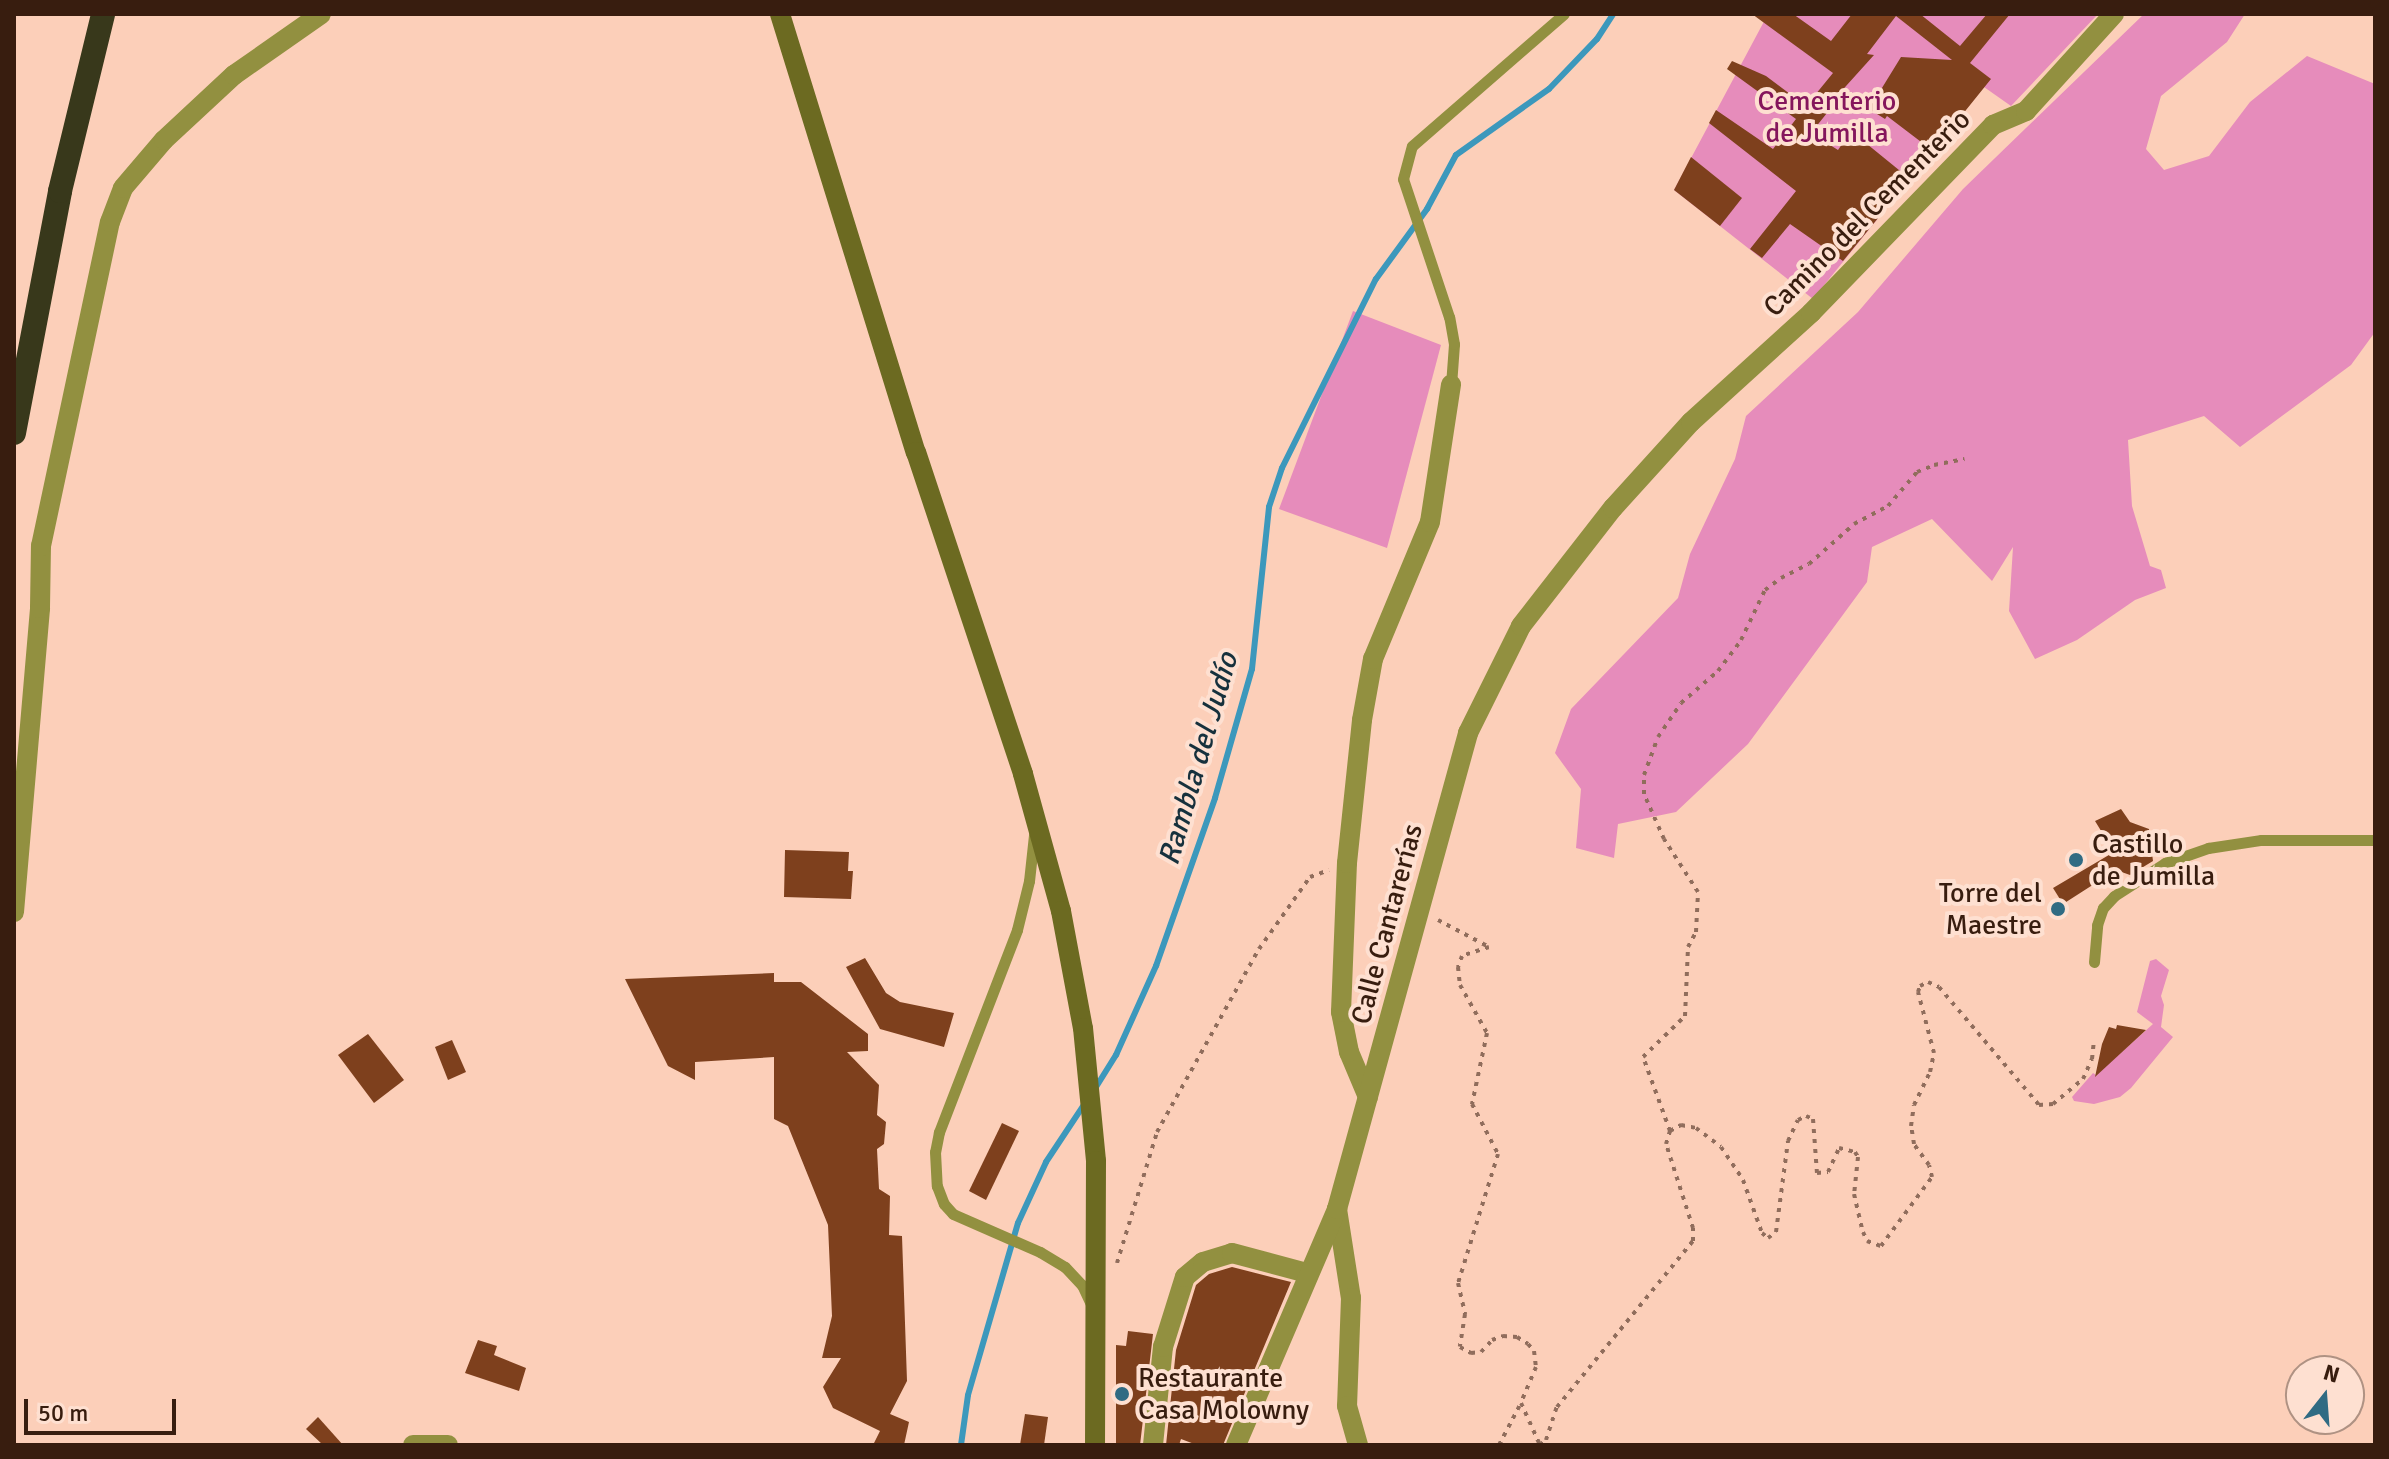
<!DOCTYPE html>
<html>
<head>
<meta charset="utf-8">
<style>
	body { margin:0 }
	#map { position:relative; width:2389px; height:1459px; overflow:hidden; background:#fccfb9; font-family:Signika,sans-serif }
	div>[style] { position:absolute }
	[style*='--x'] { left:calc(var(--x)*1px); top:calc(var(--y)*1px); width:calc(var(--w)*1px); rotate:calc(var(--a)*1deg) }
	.green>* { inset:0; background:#e68cbb }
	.stream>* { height:6px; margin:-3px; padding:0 3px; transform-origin:3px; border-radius:3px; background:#3c98bc }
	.building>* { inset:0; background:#7e401d }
	.path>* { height:4px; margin-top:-2px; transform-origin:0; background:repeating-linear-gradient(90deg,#906d5c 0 4px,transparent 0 10px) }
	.lane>* { height:11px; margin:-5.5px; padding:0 5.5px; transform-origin:5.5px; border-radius:5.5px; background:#929040 }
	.street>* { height:20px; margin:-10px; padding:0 10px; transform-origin:10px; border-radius:10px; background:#929040 }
	.secondary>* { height:20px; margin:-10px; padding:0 10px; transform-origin:10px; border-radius:10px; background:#6c6a21 }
	.highway>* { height:24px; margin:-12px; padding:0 12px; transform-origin:12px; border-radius:12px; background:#38381b }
	.dots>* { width:22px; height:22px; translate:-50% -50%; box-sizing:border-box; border:4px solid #fee0d1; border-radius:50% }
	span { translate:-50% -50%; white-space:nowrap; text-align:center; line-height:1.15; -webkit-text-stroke:8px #fee0d1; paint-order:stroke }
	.park-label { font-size:28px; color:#85165c }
	.street-label { font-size:28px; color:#381d0f }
	.poi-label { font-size:28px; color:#381d0f }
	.left { translate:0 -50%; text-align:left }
	.right { translate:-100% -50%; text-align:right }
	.water-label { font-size:30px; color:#16313d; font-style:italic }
	.frame { position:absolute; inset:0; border:16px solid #381d0f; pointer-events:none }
	.north { position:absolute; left:2285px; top:1355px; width:80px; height:80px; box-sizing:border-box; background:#fee0d1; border:2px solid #af9283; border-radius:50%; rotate:17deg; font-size:22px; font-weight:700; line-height:32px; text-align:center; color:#381d0f }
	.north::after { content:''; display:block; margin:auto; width:28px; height:36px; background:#306b83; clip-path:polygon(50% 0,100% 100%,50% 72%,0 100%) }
	.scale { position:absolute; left:24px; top:1399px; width:152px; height:36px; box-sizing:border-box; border:4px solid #381d0f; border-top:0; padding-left:10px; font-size:24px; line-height:28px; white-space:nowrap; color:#381d0f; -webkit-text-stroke:6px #fee0d1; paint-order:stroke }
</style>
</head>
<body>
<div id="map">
	<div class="green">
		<div style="clip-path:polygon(1768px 14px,2098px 14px,2011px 106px,1984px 87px,1813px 299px,1674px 190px)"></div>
		<div style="clip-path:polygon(2144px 14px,2245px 14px,2227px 42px,2161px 96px,2146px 149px,2164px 170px,2209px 156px,2250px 102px,2307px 56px,2375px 84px,2375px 332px,2351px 365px,2240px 447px,2204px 416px,2128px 440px,2132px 506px,2150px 566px,2161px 570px,2166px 588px,2135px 600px,2077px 640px,2035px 659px,2009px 611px,2013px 547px,1992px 581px,1932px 519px,1872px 547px,1867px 582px,1748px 744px,1676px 812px,1618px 824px,1614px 858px,1576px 848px,1581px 789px,1555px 753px,1571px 709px,1678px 598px,1690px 554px,1735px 459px,1746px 416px,1858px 312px,1963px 189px)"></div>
		<div style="clip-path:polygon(1353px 311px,1441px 345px,1387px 548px,1279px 509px)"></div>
		<div style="clip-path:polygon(2156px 959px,2169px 970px,2161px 996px,2164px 1005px,2161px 1027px,2173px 1037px,2131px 1088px,2120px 1097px,2094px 1104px,2074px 1101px,2072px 1097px,2093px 1073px,2096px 1075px,2153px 1024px,2137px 1012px,2150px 961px)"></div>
	</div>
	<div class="stream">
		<div style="--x:1096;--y:1087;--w:38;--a:-58"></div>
		<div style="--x:1116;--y:1055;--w:98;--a:-65.8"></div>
		<div style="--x:1156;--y:966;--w:178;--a:-70.6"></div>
		<div style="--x:1215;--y:798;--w:134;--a:-74"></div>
		<div style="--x:1252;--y:669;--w:163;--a:-84"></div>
		<div style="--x:1269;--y:507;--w:41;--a:-71.6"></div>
		<div style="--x:1282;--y:468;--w:211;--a:-63.6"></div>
		<div style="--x:1376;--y:279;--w:87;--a:-53.9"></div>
		<div style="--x:1427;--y:209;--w:61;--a:-61.8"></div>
		<div style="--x:1456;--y:155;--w:114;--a:-35.4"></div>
		<div style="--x:1549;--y:89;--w:69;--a:-46.2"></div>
		<div style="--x:1597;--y:39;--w:30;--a:-57"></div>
		<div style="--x:961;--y:1445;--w:50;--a:-82"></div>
		<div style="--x:968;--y:1395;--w:179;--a:-73.8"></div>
		<div style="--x:1018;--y:1223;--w:67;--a:-65.3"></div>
		<div style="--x:1046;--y:1162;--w:71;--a:-56.5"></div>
	</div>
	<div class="building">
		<div style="clip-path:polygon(1752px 14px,1793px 14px,1831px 41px,1852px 14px,1920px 14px,1960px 46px,1987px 14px,2010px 14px,1970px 63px,1991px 79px,1933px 151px,1887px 116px,1885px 119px,1869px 109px,1901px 57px,1952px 60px,1896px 16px,1867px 54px,1874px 55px,1828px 106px,1831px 108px,1811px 133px,1838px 150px,1851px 131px,1910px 179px,1843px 261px,1790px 224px,1762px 258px,1750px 249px,1796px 191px,1709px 123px,1716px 110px,1773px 149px,1796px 119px,1727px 69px,1732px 61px,1766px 76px,1806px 106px,1833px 73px)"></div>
		<div style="clip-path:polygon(1691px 157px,1742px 198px,1720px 226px,1674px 190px)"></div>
		<div style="clip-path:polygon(2121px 809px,2130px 822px,2149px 829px,2153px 861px,2130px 875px,2116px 870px,2063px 904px,2053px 888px,2114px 852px,2095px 821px)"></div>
		<div style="clip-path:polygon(785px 850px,849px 852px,848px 871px,853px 871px,851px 899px,784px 897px)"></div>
		<div style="clip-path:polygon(865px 958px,886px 993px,900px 1002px,954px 1013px,944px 1047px,880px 1029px,846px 967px)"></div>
		<div style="clip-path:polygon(774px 973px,774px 982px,801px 982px,868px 1034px,868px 1051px,847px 1052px,879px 1085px,877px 1115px,886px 1122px,884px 1144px,877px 1149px,879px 1189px,890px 1196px,889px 1235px,902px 1236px,907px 1381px,890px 1414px,909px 1422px,904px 1445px,873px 1445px,880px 1431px,833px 1408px,823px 1387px,841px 1358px,822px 1358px,832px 1316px,828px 1225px,788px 1126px,774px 1119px,774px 1057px,695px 1062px,695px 1080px,668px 1066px,625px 979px)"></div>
		<div style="clip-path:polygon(2117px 1025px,2146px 1030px,2095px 1077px,2102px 1044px,2109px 1027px,2116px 1029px)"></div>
		<div style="clip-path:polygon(368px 1034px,404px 1080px,374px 1103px,338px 1055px)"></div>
		<div style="clip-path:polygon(452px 1040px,466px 1072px,448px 1080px,435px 1047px)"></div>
		<div style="clip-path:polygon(1002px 1123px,1019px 1131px,986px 1200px,969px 1191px)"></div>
		<div style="clip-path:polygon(1232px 1267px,1291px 1282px,1223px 1445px,1197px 1445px,1181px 1439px,1179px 1445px,1166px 1445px,1176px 1350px,1196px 1285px,1209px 1274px)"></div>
		<div style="clip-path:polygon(1128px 1331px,1153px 1334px,1140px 1445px,1116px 1445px,1116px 1345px,1126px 1346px)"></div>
		<div style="clip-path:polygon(478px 1340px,497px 1346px,494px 1355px,526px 1368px,519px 1391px,465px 1373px)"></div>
		<div style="clip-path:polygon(1025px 1414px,1048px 1417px,1044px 1445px,1020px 1445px)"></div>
		<div style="clip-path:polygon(318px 1417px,343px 1445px,323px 1445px,306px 1429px)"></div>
	</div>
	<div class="path">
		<div style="--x:1438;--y:920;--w:58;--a:27.9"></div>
		<div style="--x:1489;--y:947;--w:28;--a:162"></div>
		<div style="--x:1462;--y:956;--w:12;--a:110"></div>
		<div style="--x:1458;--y:967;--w:18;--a:84"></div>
		<div style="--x:1460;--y:985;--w:55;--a:60.6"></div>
		<div style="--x:1487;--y:1033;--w:73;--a:101.9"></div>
		<div style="--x:1472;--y:1104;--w:56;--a:62.5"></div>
		<div style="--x:1498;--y:1154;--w:135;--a:107.2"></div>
		<div style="--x:1458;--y:1283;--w:32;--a:77"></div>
		<div style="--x:1465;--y:1314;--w:33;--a:99"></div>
		<div style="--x:1460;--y:1347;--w:13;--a:29"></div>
		<div style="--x:1471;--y:1353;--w:10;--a:-6"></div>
		<div style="--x:1481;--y:1352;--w:16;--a:-47"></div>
		<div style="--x:1492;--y:1340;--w:12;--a:-20"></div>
		<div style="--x:1503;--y:1336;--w:14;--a:4"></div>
		<div style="--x:1517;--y:1337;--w:13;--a:32"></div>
		<div style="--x:1528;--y:1344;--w:9;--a:49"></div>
		<div style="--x:1534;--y:1351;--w:16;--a:83"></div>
		<div style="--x:1536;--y:1367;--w:39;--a:113"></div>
		<div style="--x:1670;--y:1131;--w:79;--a:-110"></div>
		<div style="--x:1643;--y:1057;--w:59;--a:-44.3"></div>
		<div style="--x:1685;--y:1016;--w:69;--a:-87.5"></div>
		<div style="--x:1688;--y:947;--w:17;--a:-62"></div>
		<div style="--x:1696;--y:932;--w:40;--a:-87.1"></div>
		<div style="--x:1698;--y:892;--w:63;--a:-122.7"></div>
		<div style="--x:1664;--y:839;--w:49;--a:-114"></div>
		<div style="--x:1644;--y:794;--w:19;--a:-90"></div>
		<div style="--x:1644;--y:775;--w:40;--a:-69.8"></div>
		<div style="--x:1658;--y:737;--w:41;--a:-55.9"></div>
		<div style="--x:1681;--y:703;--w:49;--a:-40.9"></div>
		<div style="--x:1718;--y:671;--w:39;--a:-53"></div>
		<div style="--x:1741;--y:640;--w:55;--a:-64.4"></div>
		<div style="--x:1765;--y:590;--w:20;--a:-37"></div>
		<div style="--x:1781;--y:578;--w:31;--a:-27"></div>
		<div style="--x:1809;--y:564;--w:60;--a:-41.6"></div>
		<div style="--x:1854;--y:524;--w:38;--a:-28"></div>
		<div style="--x:1888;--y:506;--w:45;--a:-49.5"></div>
		<div style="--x:1917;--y:472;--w:18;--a:-22"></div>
		<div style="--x:1934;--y:465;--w:31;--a:-11"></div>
		<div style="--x:1117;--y:1263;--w:137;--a:-73"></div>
		<div style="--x:1157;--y:1132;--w:210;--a:-60.9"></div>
		<div style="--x:1259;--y:949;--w:88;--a:-54.7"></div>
		<div style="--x:1310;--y:877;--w:20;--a:-20"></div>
		<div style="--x:1499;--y:1445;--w:47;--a:-62.4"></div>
		<div style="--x:1521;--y:1403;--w:46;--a:65.7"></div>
		<div style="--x:1540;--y:1445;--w:8;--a:-40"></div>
		<div style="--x:1546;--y:1440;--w:35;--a:-72"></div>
		<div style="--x:1557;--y:1407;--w:215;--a:-50.7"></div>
		<div style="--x:1693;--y:1241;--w:13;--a:-90"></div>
		<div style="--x:1693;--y:1228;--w:88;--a:-107.8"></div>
		<div style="--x:1666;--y:1144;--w:14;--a:-73"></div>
		<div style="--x:1670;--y:1131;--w:13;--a:-29"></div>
		<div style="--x:1681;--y:1125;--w:15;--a:11"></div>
		<div style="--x:1696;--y:1128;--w:31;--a:37"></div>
		<div style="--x:1721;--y:1147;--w:40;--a:56"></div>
		<div style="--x:1743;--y:1180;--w:56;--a:70.3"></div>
		<div style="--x:1762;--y:1233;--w:8;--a:40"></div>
		<div style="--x:1768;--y:1238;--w:10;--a:-37"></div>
		<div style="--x:1776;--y:1232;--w:92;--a:-82.5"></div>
		<div style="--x:1788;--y:1141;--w:23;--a:-65"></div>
		<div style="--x:1798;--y:1120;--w:9;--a:-27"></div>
		<div style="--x:1806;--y:1116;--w:8;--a:23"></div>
		<div style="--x:1813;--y:1119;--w:54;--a:85.8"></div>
		<div style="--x:1817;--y:1173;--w:11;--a:-5"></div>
		<div style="--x:1828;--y:1172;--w:26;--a:-65"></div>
		<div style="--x:1839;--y:1148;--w:16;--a:14"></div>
		<div style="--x:1855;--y:1152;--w:6;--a:59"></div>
		<div style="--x:1858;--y:1157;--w:37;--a:96"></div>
		<div style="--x:1854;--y:1194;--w:39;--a:77"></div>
		<div style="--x:1863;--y:1232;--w:10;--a:66"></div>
		<div style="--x:1867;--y:1241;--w:15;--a:20"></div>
		<div style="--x:1881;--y:1246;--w:86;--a:-53.5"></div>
		<div style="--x:1932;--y:1177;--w:12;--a:-104"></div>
		<div style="--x:1929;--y:1165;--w:26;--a:-126"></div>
		<div style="--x:1914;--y:1144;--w:18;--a:-99"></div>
		<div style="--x:1911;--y:1126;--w:21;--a:-82"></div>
		<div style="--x:1914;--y:1105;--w:37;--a:-64"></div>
		<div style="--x:1930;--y:1072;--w:19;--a:-78"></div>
		<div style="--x:1934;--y:1053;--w:63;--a:-104.7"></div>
		<div style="--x:1918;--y:992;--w:6;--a:-72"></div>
		<div style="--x:1920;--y:986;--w:9;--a:-27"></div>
		<div style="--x:1928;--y:982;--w:12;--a:24"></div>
		<div style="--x:1939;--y:987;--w:155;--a:49.7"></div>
		<div style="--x:2039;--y:1105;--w:14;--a:-4"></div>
		<div style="--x:2053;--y:1104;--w:39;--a:-40"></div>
		<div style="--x:2083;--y:1079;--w:22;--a:-66"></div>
		<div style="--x:2092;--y:1059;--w:20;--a:-84"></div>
	</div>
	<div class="lane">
		<div style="--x:1451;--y:385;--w:41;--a:-85.8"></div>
		<div style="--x:1454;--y:344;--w:27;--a:-100"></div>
		<div style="--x:1449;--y:317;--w:145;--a:-108.4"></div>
		<div style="--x:1403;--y:179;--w:34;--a:-75"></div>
		<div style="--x:1412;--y:146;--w:201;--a:-41"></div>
		<div style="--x:1034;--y:835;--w:46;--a:96.2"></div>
		<div style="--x:1029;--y:881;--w:50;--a:103.8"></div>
		<div style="--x:1017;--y:930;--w:217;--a:111.1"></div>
		<div style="--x:939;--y:1132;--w:20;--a:101"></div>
		<div style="--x:935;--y:1152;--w:34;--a:87"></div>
		<div style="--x:937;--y:1186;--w:19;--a:69"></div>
		<div style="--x:944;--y:1204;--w:13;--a:48"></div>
		<div style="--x:953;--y:1214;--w:95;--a:23.6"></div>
		<div style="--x:1040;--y:1252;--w:29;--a:31"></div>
		<div style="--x:1065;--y:1267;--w:25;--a:47"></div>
		<div style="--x:1082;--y:1285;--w:21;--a:65"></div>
		<div style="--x:2094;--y:962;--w:37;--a:-85"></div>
		<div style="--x:2097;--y:925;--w:18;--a:-71"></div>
		<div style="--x:2103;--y:908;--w:16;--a:-47"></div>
		<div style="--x:2114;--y:896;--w:61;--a:-32.9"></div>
		<div style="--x:2165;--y:863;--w:46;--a:-19.2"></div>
		<div style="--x:2208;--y:848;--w:54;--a:-8.6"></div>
		<div style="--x:2261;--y:840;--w:114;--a:0"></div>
	</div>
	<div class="street">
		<div style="--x:14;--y:912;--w:305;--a:-85.1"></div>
		<div style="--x:40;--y:608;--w:62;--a:-89.1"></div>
		<div style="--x:41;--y:546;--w:331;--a:-78"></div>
		<div style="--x:110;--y:222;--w:36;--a:-69"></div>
		<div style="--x:123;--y:188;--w:63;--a:-49.5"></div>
		<div style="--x:164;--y:140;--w:96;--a:-42.9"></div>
		<div style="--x:234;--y:75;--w:106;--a:-35"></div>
		<div style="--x:1368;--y:1097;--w:49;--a:-112.9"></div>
		<div style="--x:1349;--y:1052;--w:41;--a:-101.3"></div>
		<div style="--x:1341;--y:1012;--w:149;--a:-87.7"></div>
		<div style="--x:1347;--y:863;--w:144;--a:-84"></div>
		<div style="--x:1362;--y:720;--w:62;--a:-79.8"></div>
		<div style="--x:1373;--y:659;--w:148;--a:-67.4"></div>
		<div style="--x:1430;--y:522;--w:139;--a:-81.3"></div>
		<div style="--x:1337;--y:1209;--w:90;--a:81.1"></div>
		<div style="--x:1351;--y:1298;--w:108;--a:92.1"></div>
		<div style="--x:1347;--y:1406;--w:41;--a:74.2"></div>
		<div style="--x:413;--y:1445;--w:35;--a:0"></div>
		<div style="--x:1153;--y:1445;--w:99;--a:-84.2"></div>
		<div style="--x:1163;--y:1347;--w:73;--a:-72.6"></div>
		<div style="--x:1185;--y:1277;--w:23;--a:-40"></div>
		<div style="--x:1203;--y:1262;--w:30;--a:-17"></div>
		<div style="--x:1232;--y:1253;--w:78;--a:14.9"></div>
		<div style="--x:1236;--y:1445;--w:257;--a:-66.8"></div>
		<div style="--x:1337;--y:1209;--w:494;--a:-74.6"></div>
		<div style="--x:1468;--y:733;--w:119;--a:-63.6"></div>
		<div style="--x:1521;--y:626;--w:150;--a:-52.1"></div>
		<div style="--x:1613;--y:508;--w:116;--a:-47.8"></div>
		<div style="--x:1691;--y:422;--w:162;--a:-42.2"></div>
		<div style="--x:1811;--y:313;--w:262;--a:-45.9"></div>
		<div style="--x:1993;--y:125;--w:36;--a:-23"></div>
		<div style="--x:2026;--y:111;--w:131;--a:-47.8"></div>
	</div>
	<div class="secondary">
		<div style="--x:780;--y:14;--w:459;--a:72.8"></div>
		<div style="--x:916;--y:452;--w:339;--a:71.6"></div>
		<div style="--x:1023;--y:774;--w:142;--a:74.5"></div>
		<div style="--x:1061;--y:911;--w:119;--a:79.4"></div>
		<div style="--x:1083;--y:1028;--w:134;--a:84.4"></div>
		<div style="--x:1096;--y:1161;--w:284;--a:90.2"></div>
	</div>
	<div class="highway">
		<div style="--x:14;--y:433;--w:246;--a:-79.2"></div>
		<div style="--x:60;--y:191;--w:182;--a:-76.3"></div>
	</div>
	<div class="dots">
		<div style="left:2076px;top:860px;background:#306b83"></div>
		<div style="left:2058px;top:909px;background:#306b83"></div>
		<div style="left:1122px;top:1394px;background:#306b83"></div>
	</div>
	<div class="park-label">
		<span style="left:1827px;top:117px">Cementerio<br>de Jumilla</span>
	</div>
	<div class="street-label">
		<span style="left:1867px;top:213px;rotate:-45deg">Camino del Cementerio</span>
		<span style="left:1387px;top:924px;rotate:-75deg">Calle Cantarerías</span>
	</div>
	<div class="poi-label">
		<span class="left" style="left:2092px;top:860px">Castillo<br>de Jumilla</span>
		<span class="right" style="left:2042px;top:909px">Torre del<br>Maestre</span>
		<span class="left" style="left:1138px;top:1394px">Restaurante<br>Casa Molowny</span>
	</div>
	<div class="water-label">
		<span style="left:1199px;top:759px;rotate:-74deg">Rambla del Judío</span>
	</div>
	<div class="frame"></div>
	<div class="north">N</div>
	<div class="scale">50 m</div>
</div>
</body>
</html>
